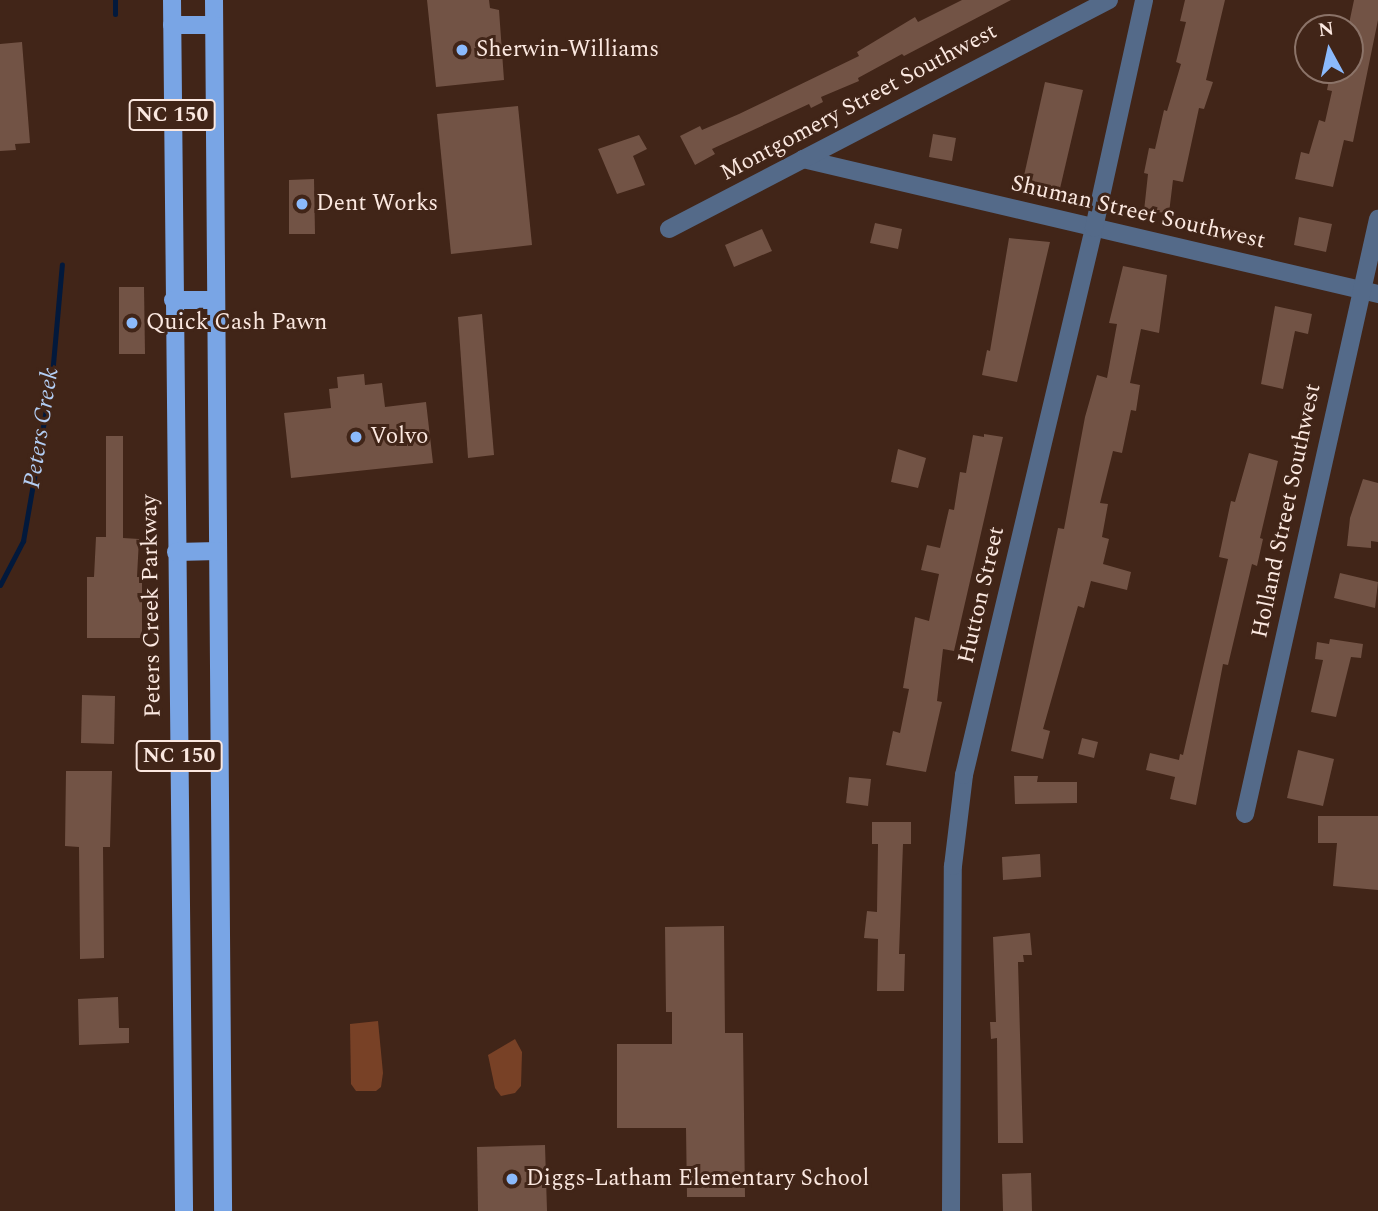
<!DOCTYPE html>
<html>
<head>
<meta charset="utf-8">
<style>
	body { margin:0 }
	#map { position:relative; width:1378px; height:1211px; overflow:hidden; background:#412518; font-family:Spectral,serif }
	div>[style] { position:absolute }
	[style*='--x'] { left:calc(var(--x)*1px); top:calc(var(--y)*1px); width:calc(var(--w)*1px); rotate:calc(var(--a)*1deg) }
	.green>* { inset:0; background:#784126 }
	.stream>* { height:5px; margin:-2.5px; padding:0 2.5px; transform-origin:2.5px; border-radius:2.5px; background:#02193c }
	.building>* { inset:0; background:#725345 }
	.minor>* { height:18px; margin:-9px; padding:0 9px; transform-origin:9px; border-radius:9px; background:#546a89 }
	.major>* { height:18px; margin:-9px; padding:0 9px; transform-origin:9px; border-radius:9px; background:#79a5e5 }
	.dots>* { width:19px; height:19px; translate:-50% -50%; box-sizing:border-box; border:4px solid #412518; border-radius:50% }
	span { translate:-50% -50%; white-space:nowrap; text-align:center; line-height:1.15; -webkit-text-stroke:6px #412518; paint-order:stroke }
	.shield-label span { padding:2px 5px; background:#412518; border:2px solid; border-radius:5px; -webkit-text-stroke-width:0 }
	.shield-label { font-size:21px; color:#fbe8e0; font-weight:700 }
	.poi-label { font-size:23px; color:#fbe8e0 }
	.left { translate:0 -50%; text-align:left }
	.street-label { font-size:23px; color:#fbe8e0 }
	.water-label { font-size:24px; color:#b3cef4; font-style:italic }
	.north { position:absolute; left:1294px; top:14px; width:70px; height:70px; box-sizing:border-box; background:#412518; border:2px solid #8b7368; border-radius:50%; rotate:352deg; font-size:19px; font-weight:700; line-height:28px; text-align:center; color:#fbe8e0 }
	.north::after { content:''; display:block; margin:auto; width:24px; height:32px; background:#8bbafc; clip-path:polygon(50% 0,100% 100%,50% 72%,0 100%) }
</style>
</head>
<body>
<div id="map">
	<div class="green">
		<div style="clip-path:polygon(378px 1021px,383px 1073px,381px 1087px,376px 1091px,356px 1091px,351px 1084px,350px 1024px)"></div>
		<div style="clip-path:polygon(515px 1039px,522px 1052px,521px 1086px,515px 1093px,501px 1096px,495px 1088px,488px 1055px)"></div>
	</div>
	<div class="stream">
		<div style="--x:115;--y:14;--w:14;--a:-90"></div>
		<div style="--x:0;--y:585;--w:50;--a:-62.4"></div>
		<div style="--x:23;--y:541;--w:169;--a:-80.1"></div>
		<div style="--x:52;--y:375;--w:111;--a:-84.9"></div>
	</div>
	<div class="building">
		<div style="clip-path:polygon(427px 0,489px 0,490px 8px,499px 10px,504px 80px,436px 87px)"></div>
		<div style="clip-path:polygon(962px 0,1011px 0,904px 56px,902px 54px,858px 78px,859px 81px,821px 97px,823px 102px,811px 108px,809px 104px,712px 149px,715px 154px,695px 165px,680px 136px,700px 126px,702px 130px,739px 114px,859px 56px,857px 52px,915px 17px,918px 22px)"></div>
		<div style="clip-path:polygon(1185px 0,1225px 0,1206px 80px,1213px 82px,1204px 109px,1199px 108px,1183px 182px,1173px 180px,1169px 213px,1144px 211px,1148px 174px,1144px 173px,1149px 148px,1155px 149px,1164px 110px,1167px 111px,1181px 64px,1176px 62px,1186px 22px,1180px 21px)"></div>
		<div style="clip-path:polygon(1354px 0,1378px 0,1378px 20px,1353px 142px,1344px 140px,1333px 187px,1295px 179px,1301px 152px,1309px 154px,1319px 120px,1325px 122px,1332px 91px,1327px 90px,1331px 70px,1350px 70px,1350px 19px)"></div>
		<div style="clip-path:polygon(22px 42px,30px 143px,15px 144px,16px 150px,0 151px,0 44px)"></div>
		<div style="clip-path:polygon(1045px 82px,1083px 90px,1058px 197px,1021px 189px)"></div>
		<div style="clip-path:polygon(518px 106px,532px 245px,451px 254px,437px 114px)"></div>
		<div style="clip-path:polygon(933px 134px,956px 138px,952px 161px,929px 157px)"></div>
		<div style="clip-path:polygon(639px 135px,647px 149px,633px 156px,645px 185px,617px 194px,598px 149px)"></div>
		<div style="clip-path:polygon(314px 179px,315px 234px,289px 234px,289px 180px)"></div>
		<div style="clip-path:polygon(1299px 217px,1332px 224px,1326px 252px,1294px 245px)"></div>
		<div style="clip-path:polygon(875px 223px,902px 229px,898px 249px,870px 243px)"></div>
		<div style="clip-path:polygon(762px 229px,772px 251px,734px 267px,725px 245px)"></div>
		<div style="clip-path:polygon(1009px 238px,1050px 242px,1017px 382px,982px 375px,987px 350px,990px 351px)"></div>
		<div style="clip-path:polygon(1123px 266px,1167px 275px,1159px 333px,1141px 329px,1130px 383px,1140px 385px,1136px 411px,1131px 410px,1122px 453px,1113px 451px,1100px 503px,1108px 504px,1102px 537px,1109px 539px,1103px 564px,1131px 572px,1127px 590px,1091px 581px,1084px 608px,1078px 606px,1043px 729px,1050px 731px,1043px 759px,1011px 751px,1058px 528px,1064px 529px,1085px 417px,1097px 375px,1107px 378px,1117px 324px,1109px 323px)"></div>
		<div style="clip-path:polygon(119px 287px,144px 287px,145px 354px,119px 354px)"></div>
		<div style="clip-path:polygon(1275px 306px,1312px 314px,1308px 334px,1295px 331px,1283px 389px,1261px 384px)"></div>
		<div style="clip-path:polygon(482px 314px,494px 455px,468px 458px,458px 317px)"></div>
		<div style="clip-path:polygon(364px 374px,365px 385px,382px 383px,385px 407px,426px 402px,433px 463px,291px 478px,284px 413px,331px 408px,329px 389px,338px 388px,337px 377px)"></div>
		<div style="clip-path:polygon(984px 434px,1003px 437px,954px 651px,943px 649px,937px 701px,942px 702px,926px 772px,886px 765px,893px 731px,900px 733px,909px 689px,903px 688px,915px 617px,929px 621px,939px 574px,921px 570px,927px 545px,940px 548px,949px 509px,954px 510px,960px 472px,966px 473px,973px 435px,984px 437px)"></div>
		<div style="clip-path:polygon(106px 436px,123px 436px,123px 538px,139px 539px,137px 577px,142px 577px,142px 638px,87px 638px,87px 577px,94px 577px,96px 537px,106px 537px)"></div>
		<div style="clip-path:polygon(898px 449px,926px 458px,918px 488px,891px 482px)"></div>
		<div style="clip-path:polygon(1249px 453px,1278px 461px,1260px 538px,1263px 539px,1257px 566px,1252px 564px,1228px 665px,1223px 664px,1196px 805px,1170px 799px,1175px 777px,1146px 770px,1150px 753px,1179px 760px,1180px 754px,1183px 755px,1228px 559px,1219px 557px,1229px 510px,1231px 501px,1235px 502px)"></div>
		<div style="clip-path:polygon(1363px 479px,1378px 483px,1378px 542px,1371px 541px,1371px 548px,1347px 546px,1350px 518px)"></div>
		<div style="clip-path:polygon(1340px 573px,1378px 582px,1375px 608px,1334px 598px)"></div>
		<div style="clip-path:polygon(1330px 639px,1363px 644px,1361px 658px,1351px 657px,1336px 717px,1311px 712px,1323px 660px,1315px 659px,1317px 642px,1329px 644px)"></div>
		<div style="clip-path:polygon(82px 695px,115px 696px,114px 744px,81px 743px)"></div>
		<div style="clip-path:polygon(1082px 738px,1098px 742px,1094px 758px,1078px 754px)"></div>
		<div style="clip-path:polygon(1298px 750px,1334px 759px,1323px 806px,1287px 798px)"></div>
		<div style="clip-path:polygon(66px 771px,112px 771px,110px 847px,103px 847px,104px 958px,80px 959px,79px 847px,65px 846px)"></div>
		<div style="clip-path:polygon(1014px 776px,1038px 776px,1037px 782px,1077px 782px,1077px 803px,1015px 804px)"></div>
		<div style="clip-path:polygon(849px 777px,871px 779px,868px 806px,846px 803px)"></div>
		<div style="clip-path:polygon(1318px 816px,1378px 816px,1378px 890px,1333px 886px,1337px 843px,1318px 843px)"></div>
		<div style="clip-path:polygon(872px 822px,911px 822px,911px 844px,903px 844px,899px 954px,905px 954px,904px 991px,877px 991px,878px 939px,864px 938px,867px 911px,877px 912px,878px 844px,872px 844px)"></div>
		<div style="clip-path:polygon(1040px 854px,1041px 877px,1003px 880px,1002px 857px)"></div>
		<div style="clip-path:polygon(724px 926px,725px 1033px,743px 1033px,745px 1197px,687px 1197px,686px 1128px,617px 1128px,617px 1044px,672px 1044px,672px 1012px,666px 1012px,665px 927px)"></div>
		<div style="clip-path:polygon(1030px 933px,1032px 955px,1023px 955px,1024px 962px,1018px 962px,1023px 1143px,998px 1143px,997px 1038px,991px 1039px,990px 1022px,996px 1022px,993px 937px)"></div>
		<div style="clip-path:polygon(118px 997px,119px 1028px,129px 1028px,129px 1043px,79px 1045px,78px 999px)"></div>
		<div style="clip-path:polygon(545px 1145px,547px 1211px,478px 1211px,477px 1147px)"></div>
		<div style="clip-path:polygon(1031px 1173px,1032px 1211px,1003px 1211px,1002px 1174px)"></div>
	</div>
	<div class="minor">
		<div style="--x:803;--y:159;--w:591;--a:13.21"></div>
		<div style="--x:669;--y:229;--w:496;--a:-27.5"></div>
		<div style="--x:1245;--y:814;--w:610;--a:-77.4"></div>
		<div style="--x:951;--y:1211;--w:345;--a:-89.7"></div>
		<div style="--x:953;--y:866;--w:92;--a:-83.1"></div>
		<div style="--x:964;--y:775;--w:562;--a:-76.63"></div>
		<div style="--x:1094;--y:228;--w:233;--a:-77.6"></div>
	</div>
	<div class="major">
		<div style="--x:172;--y:0;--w:1211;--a:89.43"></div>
		<div style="--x:214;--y:0;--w:1211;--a:89.57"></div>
		<div style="--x:172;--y:25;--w:42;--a:0"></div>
		<div style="--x:173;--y:300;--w:43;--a:0"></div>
		<div style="--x:176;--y:552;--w:42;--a:-1.4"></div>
	</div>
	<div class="dots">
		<div style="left:462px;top:50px;background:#8bbafc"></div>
		<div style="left:302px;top:204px;background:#8bbafc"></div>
		<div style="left:132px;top:323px;background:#8bbafc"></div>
		<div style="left:356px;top:437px;background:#8bbafc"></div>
		<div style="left:512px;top:1179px;background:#8bbafc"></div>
	</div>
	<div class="shield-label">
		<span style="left:172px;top:115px">NC 150</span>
		<span style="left:179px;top:756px">NC 150</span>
	</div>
	<div class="poi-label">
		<span class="left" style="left:476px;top:50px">Sherwin-Williams</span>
		<span class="left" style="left:316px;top:204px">Dent Works</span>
		<span class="left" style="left:146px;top:323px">Quick Cash Pawn</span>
		<span class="left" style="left:370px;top:437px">Volvo</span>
		<span class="left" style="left:526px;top:1179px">Diggs-Latham Elementary School</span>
	</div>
	<div class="street-label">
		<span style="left:859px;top:103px;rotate:-28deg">Montgomery Street Southwest</span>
		<span style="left:1138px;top:213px;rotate:13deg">Shuman Street Southwest</span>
		<span style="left:1287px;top:511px;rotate:-78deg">Holland Street Southwest</span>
		<span style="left:982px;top:595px;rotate:-77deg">Hutton Street</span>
		<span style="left:152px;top:606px;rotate:-91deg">Peters Creek Parkway</span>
	</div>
	<div class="water-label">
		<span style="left:42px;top:428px;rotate:-81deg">Peters Creek</span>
	</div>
	<div class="north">N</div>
</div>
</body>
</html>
